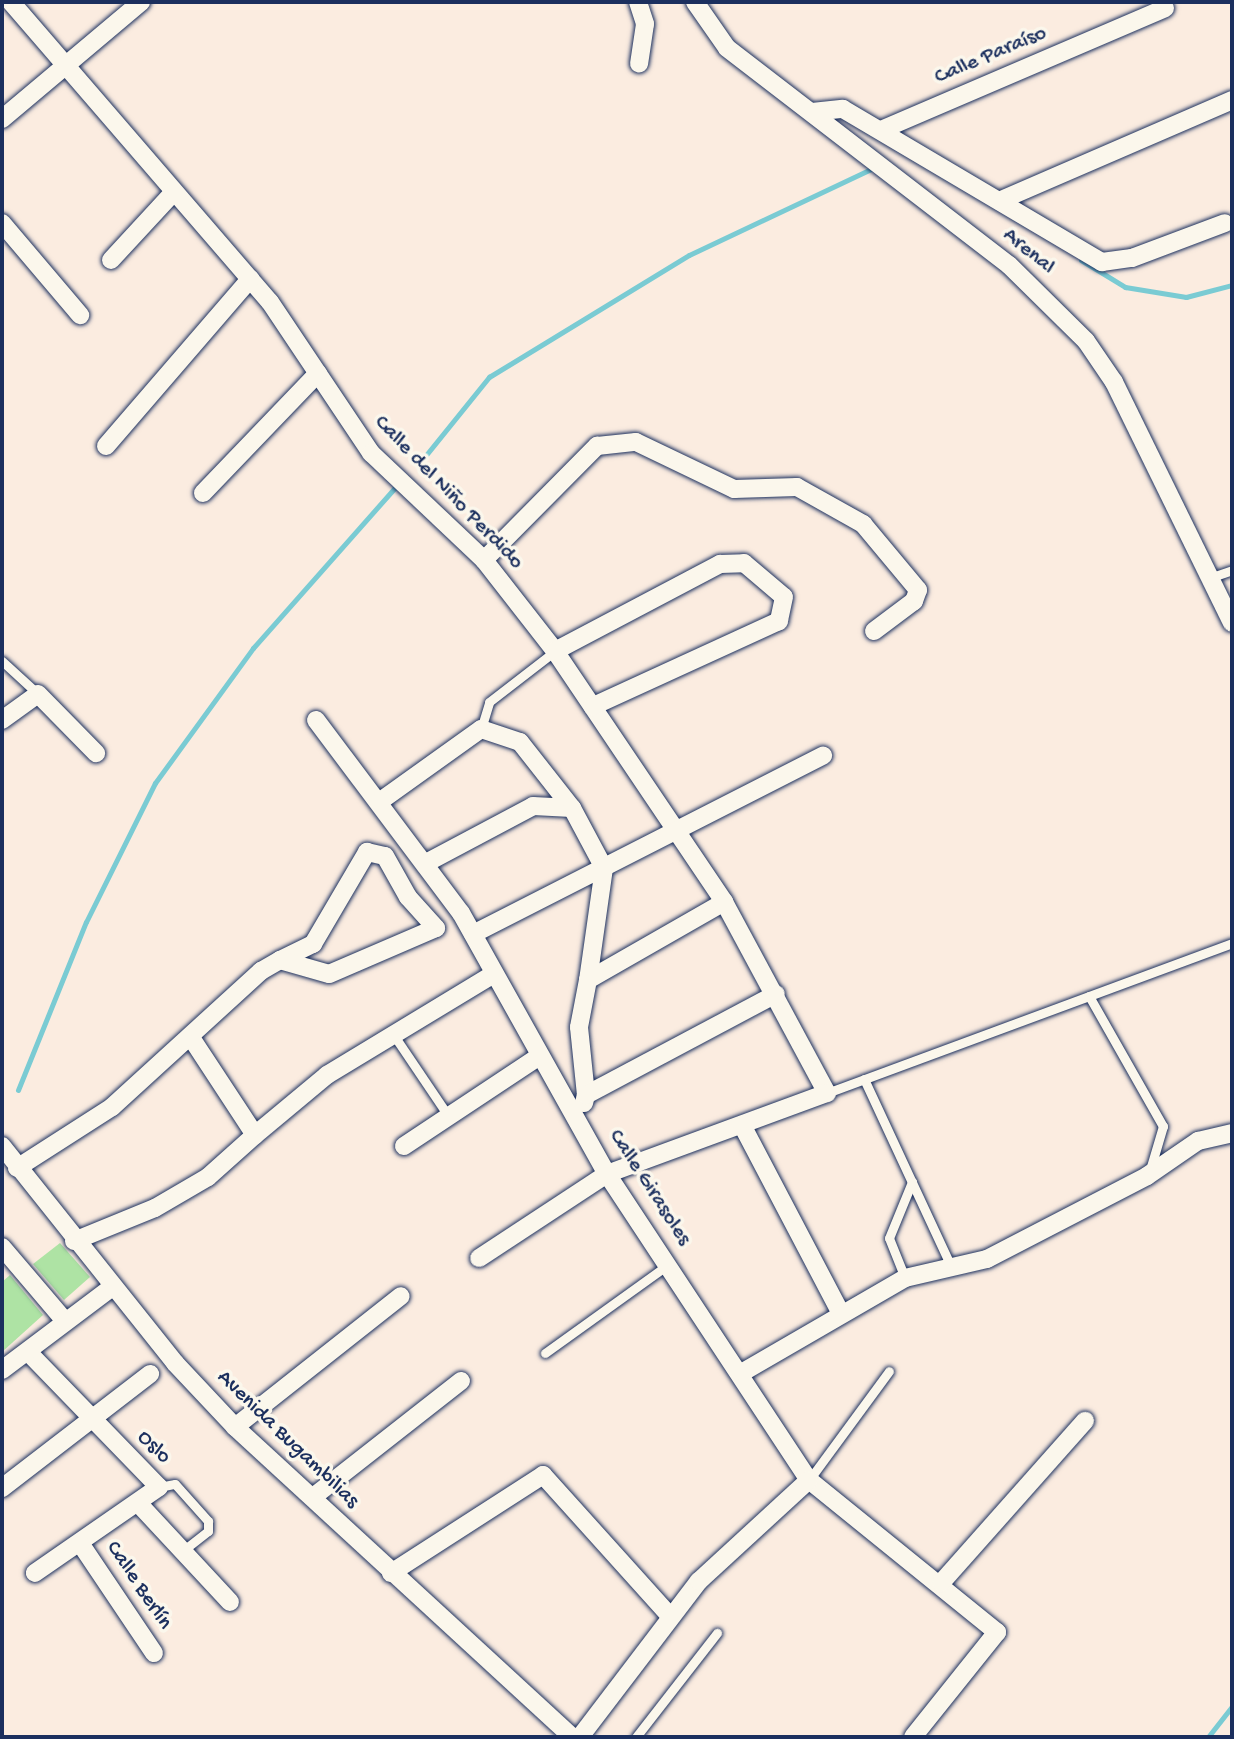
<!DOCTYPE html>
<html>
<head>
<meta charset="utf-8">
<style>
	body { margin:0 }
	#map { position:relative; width:1234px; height:1739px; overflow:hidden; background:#fbece0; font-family:"Gochi Hand",sans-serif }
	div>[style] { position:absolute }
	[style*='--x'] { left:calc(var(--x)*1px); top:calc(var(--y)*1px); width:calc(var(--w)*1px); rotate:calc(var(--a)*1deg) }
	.green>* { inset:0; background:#aee3a4 }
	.stream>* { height:5px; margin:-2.5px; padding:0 2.5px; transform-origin:2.5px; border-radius:2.5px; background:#7acbd3 }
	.roads { filter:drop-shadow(0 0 2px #1b2f5e) drop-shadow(0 0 2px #1b2f5e) }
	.lane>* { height:9px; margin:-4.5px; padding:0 4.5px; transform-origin:4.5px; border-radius:4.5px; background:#fbf7ec }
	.street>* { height:18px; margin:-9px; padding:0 9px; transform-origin:9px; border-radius:9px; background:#fbf7ec }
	span { translate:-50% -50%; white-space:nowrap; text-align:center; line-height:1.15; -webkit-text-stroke:7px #fbf7ec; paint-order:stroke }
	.street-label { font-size:22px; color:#1b2f5e }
	.frame { position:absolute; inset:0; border:4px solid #1b2f5e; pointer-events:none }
</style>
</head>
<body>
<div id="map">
	<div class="green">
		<div style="clip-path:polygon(60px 1243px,90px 1277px,64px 1300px,33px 1264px)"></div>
		<div style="clip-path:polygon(10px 1275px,43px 1315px,2px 1352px,2px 1282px)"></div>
	</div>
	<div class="stream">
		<div style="--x:1081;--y:260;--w:52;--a:31.5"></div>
		<div style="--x:1125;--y:287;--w:62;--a:9.3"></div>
		<div style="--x:1186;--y:297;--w:48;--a:-14.6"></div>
		<div style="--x:422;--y:460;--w:107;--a:-51.1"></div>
		<div style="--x:489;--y:377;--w:234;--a:-31.4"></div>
		<div style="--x:689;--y:255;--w:206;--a:-25.3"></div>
		<div style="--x:18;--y:1090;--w:181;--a:-68"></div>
		<div style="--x:86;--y:922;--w:155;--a:-63.6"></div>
		<div style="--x:155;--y:783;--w:167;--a:-54"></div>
		<div style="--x:253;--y:648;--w:217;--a:-48.5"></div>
		<div style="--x:1208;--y:1737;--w:39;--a:-52"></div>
	</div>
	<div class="roads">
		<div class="lane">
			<div style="--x:1212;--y:577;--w:21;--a:-19"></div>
			<div style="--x:2;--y:661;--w:49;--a:42.5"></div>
			<div style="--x:481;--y:729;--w:28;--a:-73"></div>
			<div style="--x:489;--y:702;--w:83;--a:-37.7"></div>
			<div style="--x:1089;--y:996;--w:150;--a:60.4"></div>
			<div style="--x:1163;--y:1126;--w:46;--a:106.5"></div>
			<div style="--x:395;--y:1037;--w:93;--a:56"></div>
			<div style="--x:864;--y:1079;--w:202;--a:65.1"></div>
			<div style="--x:827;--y:1093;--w:432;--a:-20.3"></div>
			<div style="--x:905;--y:1278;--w:43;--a:-111.8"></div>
			<div style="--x:889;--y:1238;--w:61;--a:-67.7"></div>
			<div style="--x:545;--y:1353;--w:153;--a:-35.7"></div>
			<div style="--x:809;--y:1480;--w:135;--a:-53.7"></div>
			<div style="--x:159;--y:1487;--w:16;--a:-11"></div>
			<div style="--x:175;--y:1484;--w:50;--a:48.3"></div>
			<div style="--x:208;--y:1521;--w:10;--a:90"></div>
			<div style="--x:208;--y:1531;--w:34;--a:142"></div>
			<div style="--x:636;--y:1737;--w:132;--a:-52.1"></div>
		</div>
		<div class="street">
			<div style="--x:11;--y:2;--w:396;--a:49.2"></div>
			<div style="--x:270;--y:302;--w:182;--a:56.2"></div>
			<div style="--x:371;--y:453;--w:156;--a:43.4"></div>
			<div style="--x:484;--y:560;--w:115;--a:52"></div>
			<div style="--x:555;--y:651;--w:303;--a:56"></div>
			<div style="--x:724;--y:902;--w:217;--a:61.7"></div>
			<div style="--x:827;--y:1093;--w:234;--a:159.8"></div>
			<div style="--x:607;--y:1174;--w:153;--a:146.7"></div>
			<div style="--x:638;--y:2;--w:23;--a:72"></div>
			<div style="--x:645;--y:24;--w:40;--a:98.5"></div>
			<div style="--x:695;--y:2;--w:56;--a:55.2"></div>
			<div style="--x:727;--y:48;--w:356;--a:37.6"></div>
			<div style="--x:1009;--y:265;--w:108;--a:44.6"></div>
			<div style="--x:1086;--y:341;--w:50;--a:55.7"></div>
			<div style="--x:1114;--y:382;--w:268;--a:63.9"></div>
			<div style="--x:812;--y:112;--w:31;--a:-6"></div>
			<div style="--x:843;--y:109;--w:301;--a:30.6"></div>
			<div style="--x:1102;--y:262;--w:30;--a:-8"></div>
			<div style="--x:1132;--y:258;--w:99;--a:-20.6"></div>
			<div style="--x:2;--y:119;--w:182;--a:-40.1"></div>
			<div style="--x:881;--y:130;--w:309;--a:-23.2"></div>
			<div style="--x:999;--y:201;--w:254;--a:-23.4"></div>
			<div style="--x:2;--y:223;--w:121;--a:49.7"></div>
			<div style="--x:111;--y:260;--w:88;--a:-47.3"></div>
			<div style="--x:106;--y:446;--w:221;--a:-49.2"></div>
			<div style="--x:203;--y:493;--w:166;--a:-46.2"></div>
			<div style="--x:484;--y:560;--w:161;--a:-45.3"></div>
			<div style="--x:597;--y:446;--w:39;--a:-6"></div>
			<div style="--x:636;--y:442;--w:109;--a:25.6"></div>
			<div style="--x:734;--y:489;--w:63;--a:-1.8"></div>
			<div style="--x:797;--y:487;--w:76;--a:29.3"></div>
			<div style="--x:863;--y:524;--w:86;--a:50.2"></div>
			<div style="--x:918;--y:590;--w:12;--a:110"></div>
			<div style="--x:914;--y:601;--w:50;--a:143.1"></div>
			<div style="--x:555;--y:651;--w:187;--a:-27.8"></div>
			<div style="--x:720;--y:564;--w:24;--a:-2"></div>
			<div style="--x:744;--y:563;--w:52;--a:40.4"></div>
			<div style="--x:784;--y:597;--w:25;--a:102"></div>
			<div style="--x:779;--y:621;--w:205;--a:155.4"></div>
			<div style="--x:2;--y:720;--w:44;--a:-35.8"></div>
			<div style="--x:38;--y:694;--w:83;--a:45.5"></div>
			<div style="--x:316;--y:720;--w:241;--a:53.1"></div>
			<div style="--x:461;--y:913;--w:299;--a:60.8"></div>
			<div style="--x:607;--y:1174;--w:367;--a:56.6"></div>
			<div style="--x:809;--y:1480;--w:242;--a:39"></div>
			<div style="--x:997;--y:1632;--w:134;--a:128.7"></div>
			<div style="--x:379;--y:802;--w:125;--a:-35.6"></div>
			<div style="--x:481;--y:729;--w:41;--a:18.4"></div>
			<div style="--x:520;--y:742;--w:84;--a:51.8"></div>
			<div style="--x:426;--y:863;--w:121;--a:-28"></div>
			<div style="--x:533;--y:806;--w:39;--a:3"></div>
			<div style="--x:572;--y:808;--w:68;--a:61.9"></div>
			<div style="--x:604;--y:868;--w:113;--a:98.1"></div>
			<div style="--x:473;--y:934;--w:393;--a:-27"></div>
			<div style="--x:586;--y:1095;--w:68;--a:-95.9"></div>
			<div style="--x:579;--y:1027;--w:48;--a:-79.2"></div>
			<div style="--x:588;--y:980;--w:157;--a:-29.8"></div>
			<div style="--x:584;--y:1103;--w:8;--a:-76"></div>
			<div style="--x:586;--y:1095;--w:215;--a:-28"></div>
			<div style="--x:742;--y:1125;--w:209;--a:62.3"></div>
			<div style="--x:255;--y:1135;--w:94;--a:-39.8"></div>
			<div style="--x:327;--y:1075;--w:193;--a:-31.2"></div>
			<div style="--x:2;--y:1146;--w:278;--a:51.4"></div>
			<div style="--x:175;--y:1363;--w:88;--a:46.8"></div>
			<div style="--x:235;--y:1427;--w:458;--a:42.6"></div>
			<div style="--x:404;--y:1146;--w:161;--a:-33.6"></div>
			<div style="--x:17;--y:1168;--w:113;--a:-32.7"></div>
			<div style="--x:112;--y:1107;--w:202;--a:-42.4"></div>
			<div style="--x:261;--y:971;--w:22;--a:-30"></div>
			<div style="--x:280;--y:960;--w:37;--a:-26"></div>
			<div style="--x:313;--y:944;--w:107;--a:-59.6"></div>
			<div style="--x:367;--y:852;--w:18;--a:13"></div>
			<div style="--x:385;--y:856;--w:47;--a:60.7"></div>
			<div style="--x:408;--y:897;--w:42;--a:47.9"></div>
			<div style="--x:436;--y:928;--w:116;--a:156.7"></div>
			<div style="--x:329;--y:974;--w:51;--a:-164.1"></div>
			<div style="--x:74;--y:1241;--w:87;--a:-22.2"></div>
			<div style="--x:155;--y:1208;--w:61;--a:-30.3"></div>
			<div style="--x:208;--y:1177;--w:63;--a:-41.8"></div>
			<div style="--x:255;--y:1135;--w:115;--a:-123.3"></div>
			<div style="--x:2;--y:1247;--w:97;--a:49.6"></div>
			<div style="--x:28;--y:1352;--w:188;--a:45.9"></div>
			<div style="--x:159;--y:1487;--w:151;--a:145.3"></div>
			<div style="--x:2;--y:1370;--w:138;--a:-37"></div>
			<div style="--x:743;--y:1372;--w:187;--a:-30.1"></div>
			<div style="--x:905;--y:1278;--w:84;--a:-13"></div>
			<div style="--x:987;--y:1259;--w:180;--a:-27.4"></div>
			<div style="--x:1147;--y:1176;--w:62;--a:-34.5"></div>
			<div style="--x:1198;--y:1141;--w:35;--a:-13"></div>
			<div style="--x:235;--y:1427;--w:211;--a:-38.3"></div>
			<div style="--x:2;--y:1488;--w:187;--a:-37.6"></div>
			<div style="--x:313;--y:1497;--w:188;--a:-38.1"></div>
			<div style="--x:138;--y:1503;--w:135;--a:47.1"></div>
			<div style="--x:82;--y:1546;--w:129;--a:56.1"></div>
			<div style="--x:391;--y:1573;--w:181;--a:-32.8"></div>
			<div style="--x:543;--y:1475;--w:188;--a:48"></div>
			<div style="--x:941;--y:1583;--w:217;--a:-48.4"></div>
			<div style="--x:580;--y:1737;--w:196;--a:-52.7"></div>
			<div style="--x:699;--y:1581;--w:149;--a:-42.6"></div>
		</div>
	</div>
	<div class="street-label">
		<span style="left:991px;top:56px;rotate:-23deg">Calle Paraíso</span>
		<span style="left:1028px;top:252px;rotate:39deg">Arenal</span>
		<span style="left:448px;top:493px;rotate:46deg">Calle del Niño Perdido</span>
		<span style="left:649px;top:1188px;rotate:57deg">Calle Girasoles</span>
		<span style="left:287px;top:1440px;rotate:44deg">Avenida Bugambilias</span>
		<span style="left:153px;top:1448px;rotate:44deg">Oslo</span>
		<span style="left:138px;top:1586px;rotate:56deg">Calle Berlín</span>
	</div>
	<div class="frame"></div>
</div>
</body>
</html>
